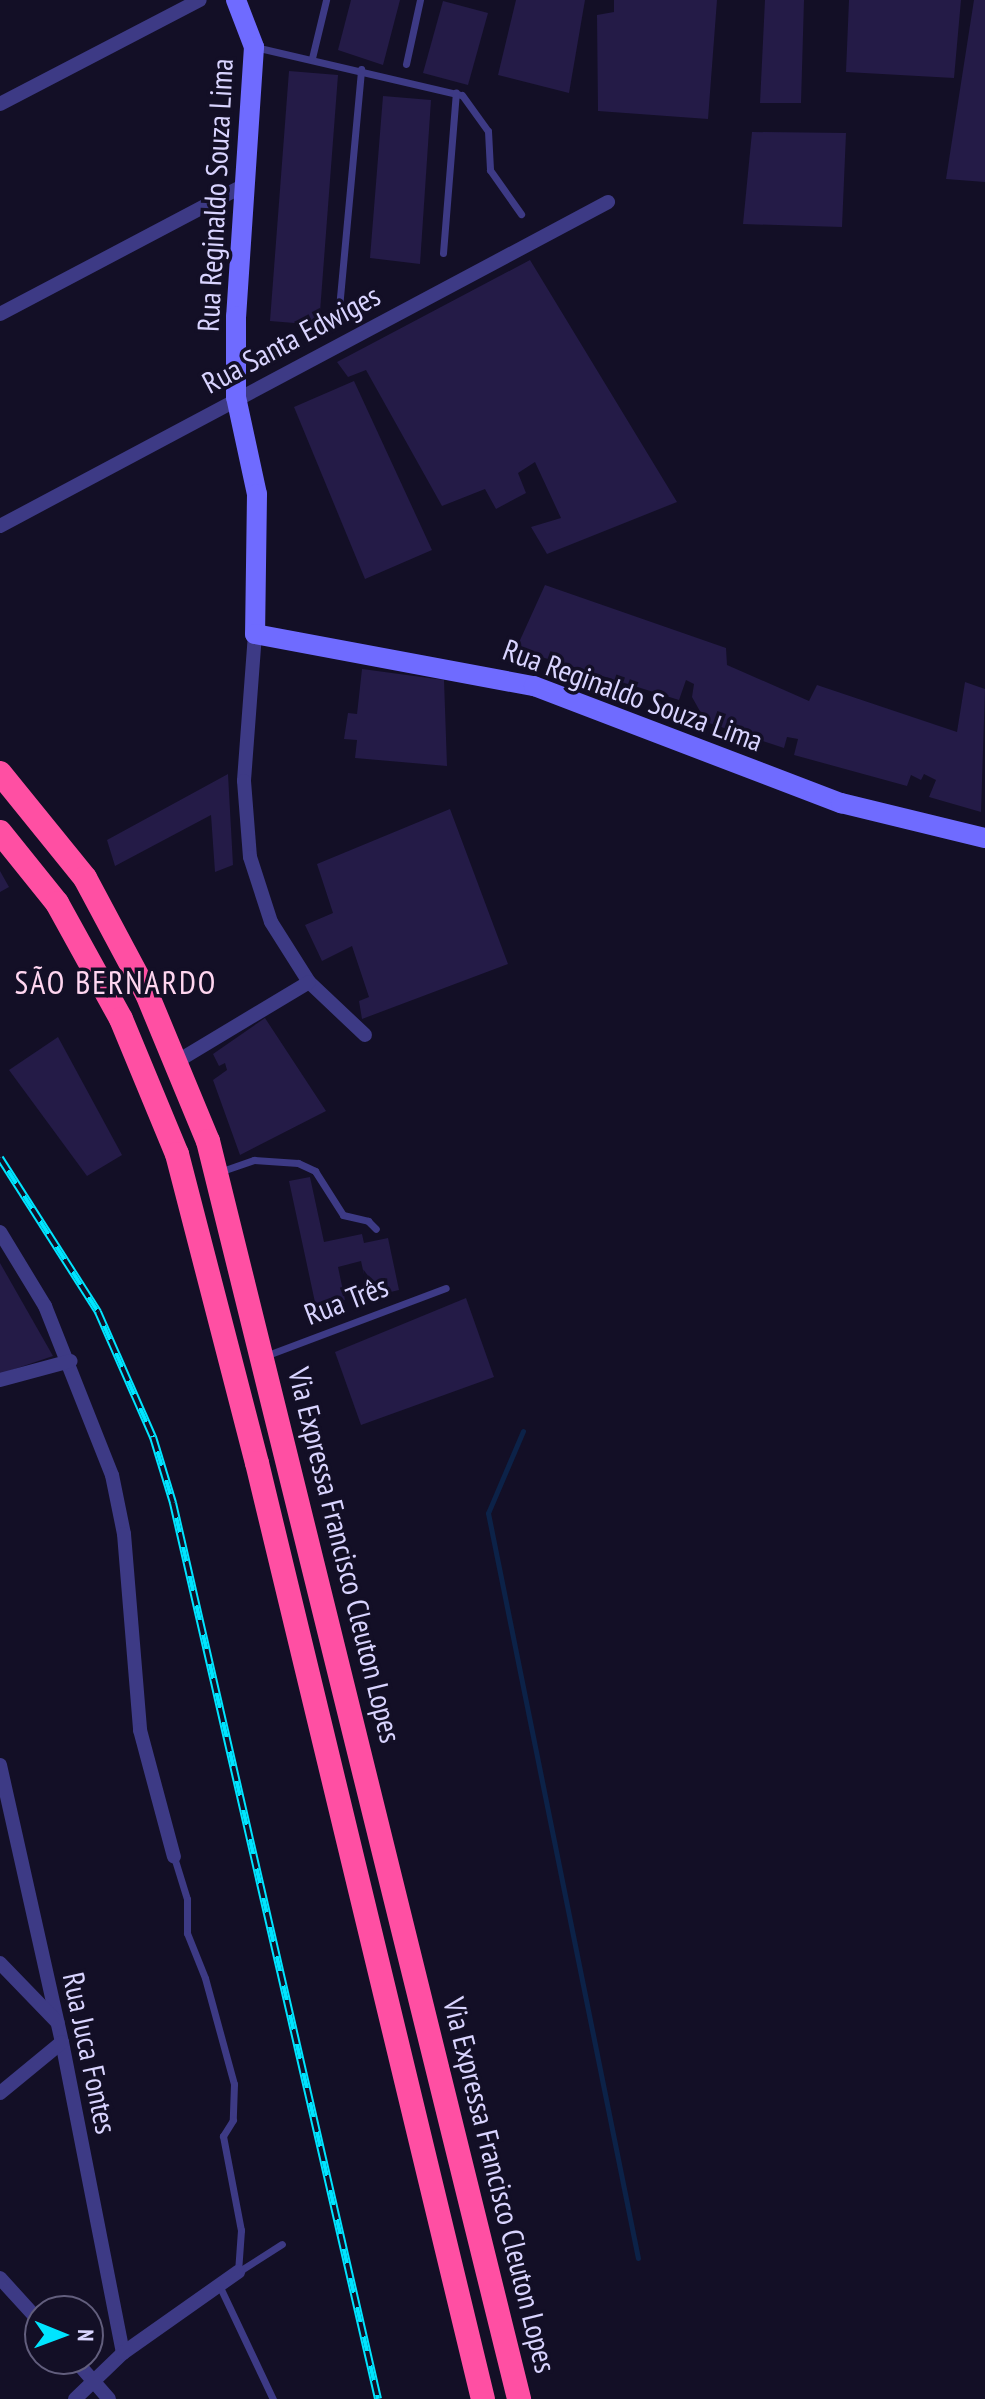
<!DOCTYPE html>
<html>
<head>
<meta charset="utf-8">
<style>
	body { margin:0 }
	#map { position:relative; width:985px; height:2399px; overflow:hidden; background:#130f26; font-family:"PT Sans Narrow",sans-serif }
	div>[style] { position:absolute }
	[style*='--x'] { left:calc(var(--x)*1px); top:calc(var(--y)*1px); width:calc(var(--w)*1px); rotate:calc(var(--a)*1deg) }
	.stream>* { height:5px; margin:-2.5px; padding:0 2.5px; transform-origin:2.5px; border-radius:2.5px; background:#0c2248 }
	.building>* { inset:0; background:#241b47 }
	.lane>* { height:7px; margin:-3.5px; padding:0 3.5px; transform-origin:3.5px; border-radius:3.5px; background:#3d3a85 }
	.street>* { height:14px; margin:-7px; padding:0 7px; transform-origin:7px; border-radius:7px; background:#3d3a85 }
	.secondary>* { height:20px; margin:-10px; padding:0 10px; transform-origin:10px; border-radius:10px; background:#6f6bff }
	.highway>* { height:24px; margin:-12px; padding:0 12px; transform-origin:12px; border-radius:12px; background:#ff4fa3 }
	.rail>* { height:8px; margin-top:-4px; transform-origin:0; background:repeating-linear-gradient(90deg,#130f26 0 15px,#00e5ff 0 30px); box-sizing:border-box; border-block:2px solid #00e5ff }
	span { translate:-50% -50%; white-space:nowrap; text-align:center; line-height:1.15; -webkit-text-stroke:7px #130f26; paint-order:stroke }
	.street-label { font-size:30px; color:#d9d4ff }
	.neighbourhood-label { font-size:32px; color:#ffd6f0; letter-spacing:2px }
	.north { position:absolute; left:24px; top:2295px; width:80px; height:80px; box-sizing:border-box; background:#130f26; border:2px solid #625e7d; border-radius:50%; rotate:91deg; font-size:22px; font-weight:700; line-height:32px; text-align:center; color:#d9d4ff }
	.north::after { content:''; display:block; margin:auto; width:28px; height:36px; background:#00e5ff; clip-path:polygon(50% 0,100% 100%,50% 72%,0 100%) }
</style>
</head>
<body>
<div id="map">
	<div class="stream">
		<div style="--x:523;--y:1431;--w:89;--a:113.1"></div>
		<div style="--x:488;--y:1513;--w:760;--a:78.62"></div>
	</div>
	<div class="building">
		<div style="clip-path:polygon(351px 0,400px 0,383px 65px,338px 50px)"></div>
		<div style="clip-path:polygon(516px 0,585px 0,569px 93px,498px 75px)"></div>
		<div style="clip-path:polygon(614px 0,717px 0,708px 119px,598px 111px,597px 15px,614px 12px)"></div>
		<div style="clip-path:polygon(765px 0,804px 0,801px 103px,760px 103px)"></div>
		<div style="clip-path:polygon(849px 0,961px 0,954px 78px,846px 72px)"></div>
		<div style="clip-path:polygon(974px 0,985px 0,985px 182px,946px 179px)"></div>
		<div style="clip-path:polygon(443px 1px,488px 13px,468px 85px,423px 73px)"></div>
		<div style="clip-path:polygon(289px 71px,338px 75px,319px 325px,270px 321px)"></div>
		<div style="clip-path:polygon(383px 96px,431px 100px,420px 264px,370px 258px)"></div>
		<div style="clip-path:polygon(752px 132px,846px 133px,842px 227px,743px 224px)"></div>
		<div style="clip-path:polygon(530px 260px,677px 502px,547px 554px,531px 527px,561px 518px,535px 462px,518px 473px,526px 493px,496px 509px,485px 489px,442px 506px,366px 370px,348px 377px,337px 362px)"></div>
		<div style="clip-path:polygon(354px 381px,432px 550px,365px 579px,294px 407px)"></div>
		<div style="clip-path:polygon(545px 585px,726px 648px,727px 665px,809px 701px,817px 685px,957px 732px,965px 682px,985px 689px,981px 812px,929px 797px,936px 780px,924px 774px,921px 780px,911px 775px,907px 786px,794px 755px,798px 739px,787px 737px,784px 748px,706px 722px,692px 697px,694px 684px,686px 680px,679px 700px,516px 649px)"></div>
		<div style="clip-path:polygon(362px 669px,444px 680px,447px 766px,355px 758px,357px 740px,344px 739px,348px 713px,357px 714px)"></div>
		<div style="clip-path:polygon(228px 774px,233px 865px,215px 872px,211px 815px,115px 866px,107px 840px)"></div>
		<div style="clip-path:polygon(450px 809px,508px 964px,362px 1019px,359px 1001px,369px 997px,352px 946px,322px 961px,305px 925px,333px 913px,317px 864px)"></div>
		<div style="clip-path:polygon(0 871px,9px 887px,0 892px)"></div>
		<div style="clip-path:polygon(265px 1018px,326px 1111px,240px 1155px,213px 1080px,227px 1070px,225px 1063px,219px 1066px,213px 1054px)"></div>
		<div style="clip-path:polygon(58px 1037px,122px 1155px,87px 1176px,9px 1070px)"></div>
		<div style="clip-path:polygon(310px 1177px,324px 1242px,362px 1234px,364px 1243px,388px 1238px,399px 1290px,369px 1297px,361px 1261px,338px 1267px,345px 1300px,316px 1307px,289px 1181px)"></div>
		<div style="clip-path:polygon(0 1263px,53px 1356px,0 1374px)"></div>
		<div style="clip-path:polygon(466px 1298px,494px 1377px,361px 1425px,335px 1352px)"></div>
	</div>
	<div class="lane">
		<div style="--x:255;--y:47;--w:212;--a:13.1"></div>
		<div style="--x:462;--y:95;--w:44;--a:54.2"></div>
		<div style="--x:488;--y:131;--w:39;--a:87"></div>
		<div style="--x:490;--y:170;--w:54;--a:54.8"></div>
		<div style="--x:312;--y:58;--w:60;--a:-76.4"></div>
		<div style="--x:406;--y:64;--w:66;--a:-77.7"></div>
		<div style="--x:443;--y:253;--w:161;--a:-85.4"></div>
		<div style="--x:339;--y:308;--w:240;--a:-84.7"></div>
		<div style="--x:222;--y:1171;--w:34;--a:-19"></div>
		<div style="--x:254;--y:1160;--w:44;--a:3.9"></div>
		<div style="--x:298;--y:1163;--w:19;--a:25"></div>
		<div style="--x:315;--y:1171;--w:52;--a:57.5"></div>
		<div style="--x:343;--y:1215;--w:26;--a:13"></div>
		<div style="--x:368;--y:1221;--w:11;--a:45"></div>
		<div style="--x:265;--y:1356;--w:193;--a:-20.6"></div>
		<div style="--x:174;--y:1857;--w:44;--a:72.8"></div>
		<div style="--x:187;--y:1899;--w:34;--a:90"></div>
		<div style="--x:187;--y:1933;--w:48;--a:68.2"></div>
		<div style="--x:205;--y:1978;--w:110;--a:74.7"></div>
		<div style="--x:234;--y:2084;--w:36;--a:92"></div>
		<div style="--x:233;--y:2120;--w:19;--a:122"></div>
		<div style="--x:223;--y:2136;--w:96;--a:79.2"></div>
		<div style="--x:241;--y:2230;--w:42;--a:94.1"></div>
		<div style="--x:238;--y:2272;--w:52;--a:-32.5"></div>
		<div style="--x:219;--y:2285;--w:126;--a:64.7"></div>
	</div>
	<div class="street">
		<div style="--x:0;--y:104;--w:225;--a:-27.5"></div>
		<div style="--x:0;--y:314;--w:277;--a:-27.8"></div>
		<div style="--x:0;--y:526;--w:689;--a:-28.05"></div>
		<div style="--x:255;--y:634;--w:147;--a:94.3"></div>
		<div style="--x:244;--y:781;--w:76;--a:85.5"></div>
		<div style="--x:250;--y:857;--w:68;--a:72.1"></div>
		<div style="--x:271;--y:922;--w:71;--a:57.7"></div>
		<div style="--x:309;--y:982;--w:77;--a:43.4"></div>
		<div style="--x:176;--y:1062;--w:155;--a:-31"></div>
		<div style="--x:0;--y:1232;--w:87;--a:58.7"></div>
		<div style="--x:45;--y:1306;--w:182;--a:68.4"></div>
		<div style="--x:112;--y:1475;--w:60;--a:78.5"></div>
		<div style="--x:124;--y:1534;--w:197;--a:85.3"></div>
		<div style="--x:140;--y:1730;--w:131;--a:75"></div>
		<div style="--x:0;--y:1380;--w:73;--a:-15"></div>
		<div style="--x:0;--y:1765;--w:284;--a:77.4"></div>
		<div style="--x:62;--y:2042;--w:317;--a:78.9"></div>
		<div style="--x:0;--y:1963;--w:83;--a:46"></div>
		<div style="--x:0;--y:2093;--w:80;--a:-39.4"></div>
		<div style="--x:0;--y:2278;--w:59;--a:47.7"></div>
		<div style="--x:74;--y:2359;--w:53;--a:48.8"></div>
		<div style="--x:75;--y:2399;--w:66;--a:-43.8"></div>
		<div style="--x:123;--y:2353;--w:141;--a:-35.2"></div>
	</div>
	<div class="secondary">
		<div style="--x:236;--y:0;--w:50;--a:69"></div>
		<div style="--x:254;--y:47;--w:270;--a:93.8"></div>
		<div style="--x:236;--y:316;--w:81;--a:90"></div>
		<div style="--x:236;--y:397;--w:99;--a:77.8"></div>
		<div style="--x:257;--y:494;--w:140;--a:90.8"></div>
		<div style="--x:255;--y:634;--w:284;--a:10.6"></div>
		<div style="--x:534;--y:686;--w:329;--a:20.9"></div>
		<div style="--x:841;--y:803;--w:148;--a:13.7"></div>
	</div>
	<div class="highway">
		<div style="--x:0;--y:773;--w:135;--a:51"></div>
		<div style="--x:85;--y:878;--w:132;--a:61.9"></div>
		<div style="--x:147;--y:994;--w:159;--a:67.5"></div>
		<div style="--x:208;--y:1141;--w:1296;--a:76.11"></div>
		<div style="--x:0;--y:832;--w:91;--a:51.2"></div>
		<div style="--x:57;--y:903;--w:132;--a:61.1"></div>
		<div style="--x:121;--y:1019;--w:146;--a:67.5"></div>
		<div style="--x:177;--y:1154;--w:319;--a:75.5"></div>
		<div style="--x:257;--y:1463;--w:963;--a:76.43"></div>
	</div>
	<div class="rail">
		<div style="--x:0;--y:1158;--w:183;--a:57.5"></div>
		<div style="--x:98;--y:1312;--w:137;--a:66.3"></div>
		<div style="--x:153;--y:1437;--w:69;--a:73.1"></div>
		<div style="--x:173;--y:1503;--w:919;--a:77.11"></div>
	</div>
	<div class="street-label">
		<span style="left:215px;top:195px;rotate:-87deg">Rua Reginaldo Souza Lima</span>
		<span style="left:291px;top:339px;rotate:-28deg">Rua Santa Edwiges</span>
		<span style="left:633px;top:695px;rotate:20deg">Rua Reginaldo Souza Lima</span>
		<span style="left:346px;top:1300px;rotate:-21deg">Rua Três</span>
		<span style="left:345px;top:1555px;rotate:76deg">Via Expressa Francisco Cleuton Lopes</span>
		<span style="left:90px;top:2053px;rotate:78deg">Rua Juca Fontes</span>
		<span style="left:500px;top:2185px;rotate:76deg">Via Expressa Francisco Cleuton Lopes</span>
	</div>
	<div class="neighbourhood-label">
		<span style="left:116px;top:982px">SÃO BERNARDO</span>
	</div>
	<div class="north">N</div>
</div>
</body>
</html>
